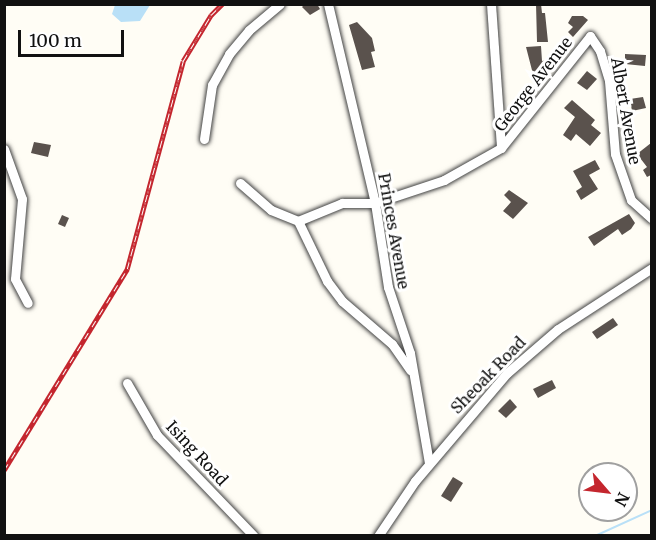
<!DOCTYPE html>
<html>
<head>
<meta charset="utf-8">
<style>
	body { margin:0 }
	#map { position:relative; width:656px; height:540px; overflow:hidden; background:#fffdf5; font-family:Merriweather,serif }
	div>[style] { position:absolute }
	[style*='--x'] { left:calc(var(--x)*1px); top:calc(var(--y)*1px); width:calc(var(--w)*1px); rotate:calc(var(--a)*1deg) }
	.water>* { inset:0; background:#b9e0f7 }
	.stream>* { height:2px; margin:-1px; padding:0 1px; transform-origin:1px; border-radius:1px; background:#b9e0f7 }
	.building>* { inset:0; background:#5a524d }
	.roads { filter:drop-shadow(0 0 2px #444) drop-shadow(0 0 2px #444) }
	.minor>* { height:9px; margin:-4.5px; padding:0 4.5px; transform-origin:4.5px; border-radius:4.5px; background:#fff }
	.rail>* { height:4.5px; margin-top:-2.25px; transform-origin:0; background:repeating-linear-gradient(90deg,#fff 0 7px,#c4262e 0 14px); box-sizing:border-box; border-block:2px solid #c4262e }
	span { translate:-50% -50%; white-space:nowrap; text-align:center; line-height:1.15; -webkit-text-stroke:6px #fff; paint-order:stroke }
	.street-label { font-size:16px; color:#111 }
	.frame { position:absolute; inset:0; border:6px solid #111; pointer-events:none }
	.north { position:absolute; left:578px; top:462px; width:60px; height:60px; box-sizing:border-box; background:#fff; border:2px solid #a0a0a0; border-radius:50%; rotate:118deg; font-size:16px; font-weight:700; line-height:24px; text-align:center; color:#111 }
	.north::after { content:''; display:block; margin:auto; width:21px; height:27px; background:#c4262e; clip-path:polygon(50% 0,100% 100%,50% 72%,0 100%) }
	.scale { position:absolute; left:18px; top:30px; width:106px; height:27px; box-sizing:border-box; border:3px solid #111; border-top:0; padding-left:8px; font-size:18px; line-height:21px; white-space:nowrap; color:#111; -webkit-text-stroke:4px #fff; paint-order:stroke }
</style>
</head>
<body>
<div id="map">
	<div class="water">
		<div style="clip-path:polygon(115px 5px,115px 4px,150px 5px,140px 21px,121px 22px,112px 14px)"></div>
	</div>
	<div class="stream">
		<div style="--x:595;--y:536;--w:63;--a:-24.5"></div>
	</div>
	<div class="building">
		<div style="clip-path:polygon(305px 4px,317px 4px,320px 9px,310px 15px,302px 7px)"></div>
		<div style="clip-path:polygon(536px 4px,541px 4px,542px 13px,545px 13px,548px 42px,537px 42px)"></div>
		<div style="clip-path:polygon(572px 16px,583px 16px,588px 20px,573px 37px,568px 32px,573px 27px,568px 23px)"></div>
		<div style="clip-path:polygon(357px 22px,372px 38px,375px 51px,371px 52px,375px 67px,362px 70px,349px 25px)"></div>
		<div style="clip-path:polygon(541px 46px,542px 61px,548px 60px,548px 69px,543px 69px,543px 77px,534px 78px,526px 47px)"></div>
		<div style="clip-path:polygon(625px 54px,646px 55px,645px 66px,625px 64px)"></div>
		<div style="clip-path:polygon(587px 71px,597px 79px,587px 90px,577px 83px)"></div>
		<div style="clip-path:polygon(643px 97px,646px 108px,632px 111px,630px 99px)"></div>
		<div style="clip-path:polygon(572px 100px,595px 120px,591px 125px,601px 133px,590px 146px,576px 134px,571px 141px,563px 135px,575px 117px,564px 108px)"></div>
		<div style="clip-path:polygon(34px 142px,51px 145px,48px 157px,31px 153px)"></div>
		<div style="clip-path:polygon(651px 143px,651px 175px,647px 177px,643px 170px,647px 167px,637px 154px)"></div>
		<div style="clip-path:polygon(595px 160px,600px 169px,589px 175px,598px 189px,581px 200px,576px 191px,582px 187px,573px 171px)"></div>
		<div style="clip-path:polygon(509px 190px,528px 203px,513px 219px,503px 211px,511px 202px,504px 195px)"></div>
		<div style="clip-path:polygon(629px 214px,635px 223px,631px 229px,622px 235px,618px 229px,594px 246px,588px 237px)"></div>
		<div style="clip-path:polygon(62px 215px,69px 218px,65px 227px,58px 224px)"></div>
		<div style="clip-path:polygon(613px 318px,618px 325px,597px 339px,592px 332px)"></div>
		<div style="clip-path:polygon(552px 380px,556px 388px,538px 398px,533px 389px)"></div>
		<div style="clip-path:polygon(510px 399px,517px 407px,506px 418px,498px 411px)"></div>
		<div style="clip-path:polygon(453px 477px,463px 483px,451px 502px,441px 496px)"></div>
	</div>
	<div class="roads">
		<div class="minor">
			<div style="--x:328;--y:4;--w:204;--a:76.7"></div>
			<div style="--x:375;--y:203;--w:85;--a:81.2"></div>
			<div style="--x:388;--y:287;--w:70;--a:71.6"></div>
			<div style="--x:410;--y:353;--w:112;--a:80.2"></div>
			<div style="--x:491;--y:4;--w:144;--a:86"></div>
			<div style="--x:204;--y:139;--w:55;--a:-81.6"></div>
			<div style="--x:212;--y:85;--w:35;--a:-61"></div>
			<div style="--x:229;--y:54;--w:31;--a:-50"></div>
			<div style="--x:249;--y:30;--w:40;--a:-40"></div>
			<div style="--x:4;--y:149;--w:53;--a:70.2"></div>
			<div style="--x:22;--y:199;--w:80;--a:95"></div>
			<div style="--x:15;--y:279;--w:27;--a:62"></div>
			<div style="--x:240;--y:183;--w:41;--a:41.1"></div>
			<div style="--x:271;--y:210;--w:29;--a:22"></div>
			<div style="--x:298;--y:221;--w:48;--a:-22.2"></div>
			<div style="--x:342;--y:203;--w:33;--a:0"></div>
			<div style="--x:375;--y:203;--w:73;--a:-18.4"></div>
			<div style="--x:444;--y:180;--w:65;--a:-29.3"></div>
			<div style="--x:501;--y:148;--w:143;--a:-51.5"></div>
			<div style="--x:590;--y:36;--w:18;--a:56"></div>
			<div style="--x:600;--y:51;--w:31;--a:73"></div>
			<div style="--x:609;--y:81;--w:73;--a:85.3"></div>
			<div style="--x:615;--y:154;--w:49;--a:70.8"></div>
			<div style="--x:631;--y:200;--w:28;--a:42"></div>
			<div style="--x:298;--y:221;--w:67;--a:64.2"></div>
			<div style="--x:327;--y:281;--w:25;--a:53"></div>
			<div style="--x:342;--y:301;--w:66;--a:40.7"></div>
			<div style="--x:392;--y:344;--w:32;--a:55"></div>
			<div style="--x:127;--y:383;--w:60;--a:60"></div>
			<div style="--x:157;--y:435;--w:140;--a:46.2"></div>
			<div style="--x:378;--y:536;--w:66;--a:-56.1"></div>
			<div style="--x:415;--y:481;--w:142;--a:-49.6"></div>
			<div style="--x:507;--y:373;--w:67;--a:-40.8"></div>
			<div style="--x:558;--y:329;--w:112;--a:-33"></div>
		</div>
	</div>
	<div class="rail">
		<div style="--x:4;--y:470;--w:236;--a:-58.5"></div>
		<div style="--x:127;--y:269;--w:215;--a:-74.9"></div>
		<div style="--x:183;--y:61;--w:54;--a:-58.7"></div>
		<div style="--x:211;--y:15;--w:16;--a:-45"></div>
	</div>
	<div class="street-label">
		<span style="left:533px;top:84px;rotate:-52deg">George Avenue</span>
		<span style="left:626px;top:111px;rotate:80deg">Albert Avenue</span>
		<span style="left:394px;top:231px;rotate:80deg">Princes Avenue</span>
		<span style="left:488px;top:375px;rotate:-46deg">Sheoak Road</span>
		<span style="left:197px;top:453px;rotate:47deg">Ising Road</span>
	</div>
	<div class="frame"></div>
	<div class="north">N</div>
	<div class="scale">100 m</div>
</div>
</body>
</html>
